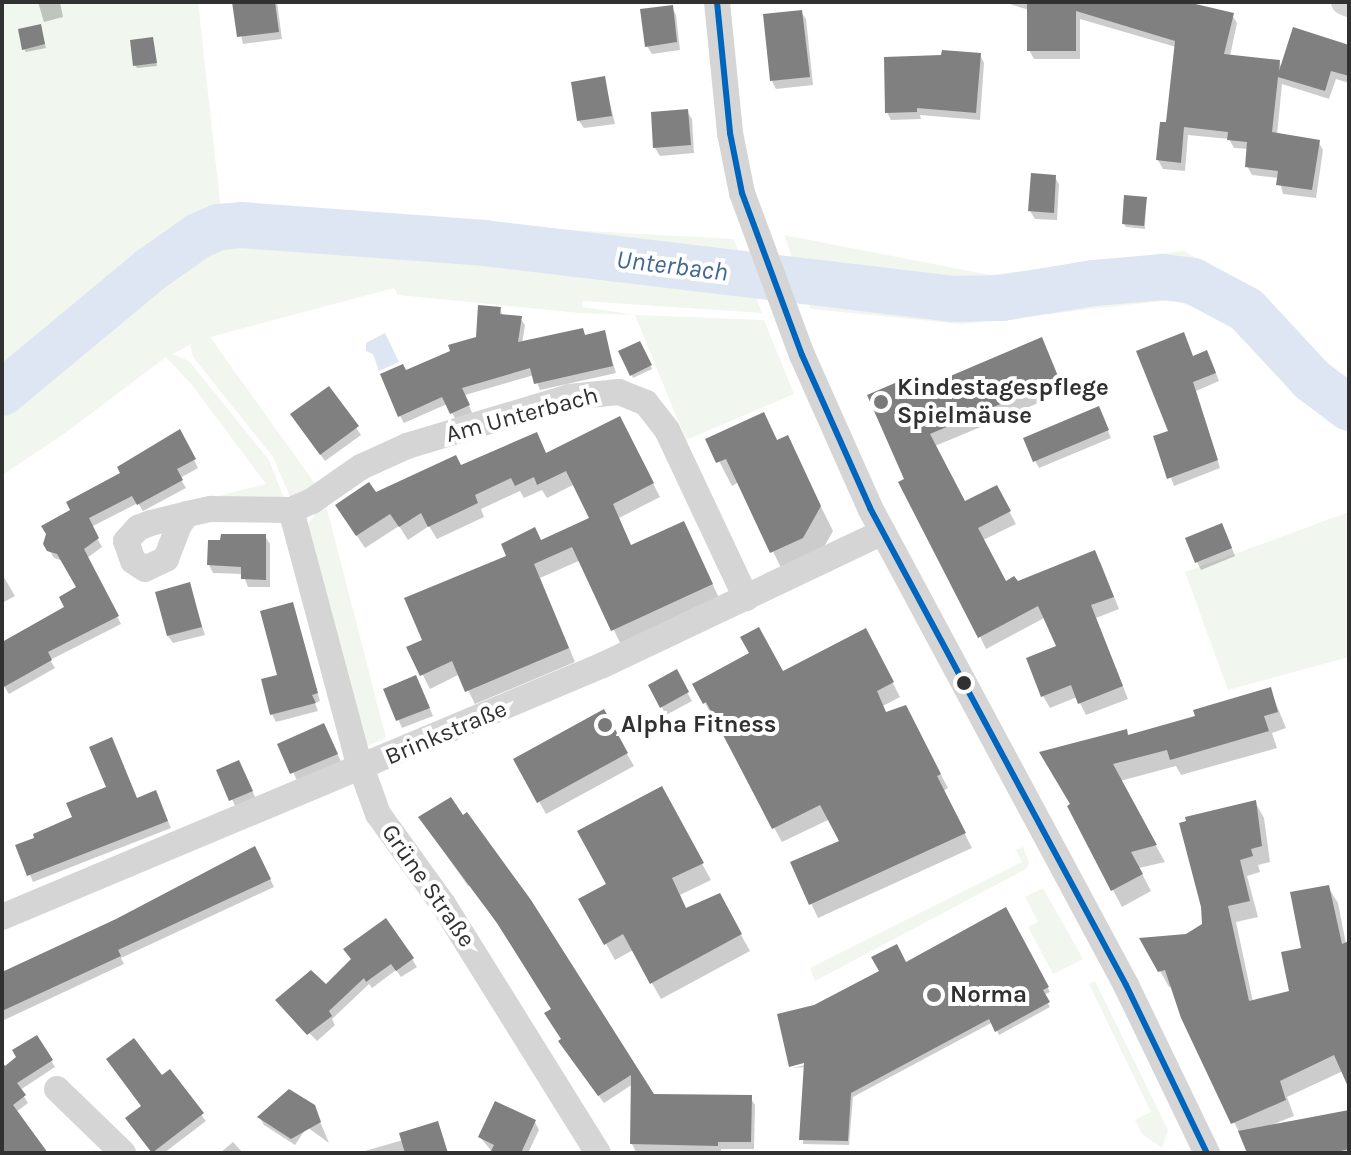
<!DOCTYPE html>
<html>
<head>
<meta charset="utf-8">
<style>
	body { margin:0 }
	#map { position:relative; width:1351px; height:1155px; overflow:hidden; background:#fff; font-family:Karla,sans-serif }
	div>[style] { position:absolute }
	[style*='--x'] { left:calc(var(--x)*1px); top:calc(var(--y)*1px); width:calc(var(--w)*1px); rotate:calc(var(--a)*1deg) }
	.green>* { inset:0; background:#f1f6ee }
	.water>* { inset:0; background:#dde6f2 }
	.shadow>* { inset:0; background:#0003 }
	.river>* { height:46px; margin:-23px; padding:0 23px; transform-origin:23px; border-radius:23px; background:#dde6f2 }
	.building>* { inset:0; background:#808080 }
	.street>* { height:26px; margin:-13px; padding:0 13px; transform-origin:13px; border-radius:13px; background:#d5d5d5 }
	.bus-1>* { height:6px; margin:-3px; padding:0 3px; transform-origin:3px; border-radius:3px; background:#0065bd }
	.dots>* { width:22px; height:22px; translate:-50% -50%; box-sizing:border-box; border:4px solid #fff; border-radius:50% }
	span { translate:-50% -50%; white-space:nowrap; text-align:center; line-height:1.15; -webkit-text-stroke:8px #fff; paint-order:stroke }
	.poi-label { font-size:24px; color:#313131; font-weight:700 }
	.left { translate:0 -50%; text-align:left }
	.street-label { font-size:24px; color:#313131 }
	.water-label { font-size:26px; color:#406693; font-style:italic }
	.frame { position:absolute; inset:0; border:4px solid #313131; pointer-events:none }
</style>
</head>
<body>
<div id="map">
	<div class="green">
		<div style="clip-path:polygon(2px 2px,198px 2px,221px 211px,734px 239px,762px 313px,583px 301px,582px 307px,636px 315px,764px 320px,794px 394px,686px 440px,635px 315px,580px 313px,398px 295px,394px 288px,210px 337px,316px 485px,291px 499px,273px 457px,193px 357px,190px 345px,172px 354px,189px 361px,269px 460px,285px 501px,221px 502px,218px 496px,266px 484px,192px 385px,166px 357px,68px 431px,2px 475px)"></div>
		<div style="clip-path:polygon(784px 235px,990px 275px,1184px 251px,1258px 295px,1327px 365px,1349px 378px,1349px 433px,1306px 402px,1265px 353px,1221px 316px,1171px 300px,960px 324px,811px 309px)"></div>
		<div style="clip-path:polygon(325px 501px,386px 738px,367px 746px,307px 531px,310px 521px)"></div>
		<div style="clip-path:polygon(1349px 512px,1349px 657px,1228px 690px,1185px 572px)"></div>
		<div style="clip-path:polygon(1023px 847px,1029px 863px,1026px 869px,815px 981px,810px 968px,1022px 862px,1016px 850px)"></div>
		<div style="clip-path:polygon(1043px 888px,1083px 959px,1053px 974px,1028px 927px,1038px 922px,1025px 897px)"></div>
		<div style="clip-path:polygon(1095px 981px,1168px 1130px,1162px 1148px,1142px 1134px,1135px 1120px,1151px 1112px,1089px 984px)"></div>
	</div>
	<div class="water">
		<div style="clip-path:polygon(385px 333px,399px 362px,379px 371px,373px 354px,366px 351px,366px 343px)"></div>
	</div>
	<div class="shadow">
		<div style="clip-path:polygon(38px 2px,60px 2px,63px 17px,44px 22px)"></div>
		<div style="clip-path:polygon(234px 2px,277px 2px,282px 39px,243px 44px)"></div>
		<div style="clip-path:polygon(1003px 2px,1174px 2px,1232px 15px,1237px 23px,1230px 56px,1279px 62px,1282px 68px,1349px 49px,1349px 83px,1336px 79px,1329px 99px,1282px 84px,1277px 135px,1318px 141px,1323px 150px,1316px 198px,1283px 194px,1279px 178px,1252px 175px,1247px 166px,1249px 149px,1234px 148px,1229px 139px,1188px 135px,1185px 171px,1163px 169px,1158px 160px,1168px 125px,1176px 47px,1080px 19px,1080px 59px,1034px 59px,1029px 50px,1029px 10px)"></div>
		<div style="clip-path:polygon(672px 7px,676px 15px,680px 50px,652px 54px,647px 46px)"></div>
		<div style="clip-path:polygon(801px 12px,806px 19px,813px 85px,776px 89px,772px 81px)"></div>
		<div style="clip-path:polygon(41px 30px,46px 48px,26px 52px,24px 49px)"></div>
		<div style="clip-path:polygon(152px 39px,157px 66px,137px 68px,135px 65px)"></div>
		<div style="clip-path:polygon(980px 55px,984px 63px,980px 120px,920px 115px,921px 119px,891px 120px,887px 112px)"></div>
		<div style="clip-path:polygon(604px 78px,615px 124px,584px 128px,579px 121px)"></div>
		<div style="clip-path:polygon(687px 111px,692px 119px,694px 153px,660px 156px,655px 148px)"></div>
		<div style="clip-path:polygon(1054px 176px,1059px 184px,1057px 220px,1035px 219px,1030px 211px)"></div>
		<div style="clip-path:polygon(1146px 199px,1145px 229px,1126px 227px,1124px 224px)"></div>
		<div style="clip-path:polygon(500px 309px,503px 316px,520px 318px,525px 325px,522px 344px,582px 330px,586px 337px,604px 333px,616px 373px,540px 390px,534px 375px,465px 395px,472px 413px,456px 420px,447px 404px,404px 423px,400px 416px,406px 373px,478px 338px)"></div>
		<div style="clip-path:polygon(640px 343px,652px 369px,633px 378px,621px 352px)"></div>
		<div style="clip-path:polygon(1048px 352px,1065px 392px,935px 446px,964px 504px,996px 487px,1016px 524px,983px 540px,1006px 583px,1017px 583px,1094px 552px,1101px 564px,1119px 609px,1096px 618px,1128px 699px,1086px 715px,1077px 697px,1050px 708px,1043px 696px,1059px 647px,1046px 617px,986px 649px,906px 480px,902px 382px,909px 396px)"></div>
		<div style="clip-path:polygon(1193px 358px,1211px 360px,1219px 381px,1196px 391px,1220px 468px,1174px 486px,1156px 437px,1170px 432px)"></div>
		<div style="clip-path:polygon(329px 388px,361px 435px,325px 461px,297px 422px)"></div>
		<div style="clip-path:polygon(763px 415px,778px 442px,787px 438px,833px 531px,816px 561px,785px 576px,739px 482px,732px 486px,708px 440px)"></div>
		<div style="clip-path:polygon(1102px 416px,1111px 438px,1039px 468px,1035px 461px)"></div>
		<div style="clip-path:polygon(180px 432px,198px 468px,180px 478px,186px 488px,143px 511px,138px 503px,91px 527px,102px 547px,87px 558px,121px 624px,50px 660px,55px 668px,9px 694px,2px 683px,2px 644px,66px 607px,79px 588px,63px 561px,54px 558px,45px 543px,73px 511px)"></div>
		<div style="clip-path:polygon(627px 432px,660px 497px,619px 518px,631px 547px,684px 523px,719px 598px,620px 643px,581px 560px,540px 578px,575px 662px,475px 704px,460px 674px,430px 689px,409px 648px,425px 641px,592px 519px,575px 484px,547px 498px,542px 490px,524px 498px,520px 491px,481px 509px,484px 517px,437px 539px,429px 526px,408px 540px,399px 526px,365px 548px,346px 519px,375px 494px,461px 467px,547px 455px)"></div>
		<div style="clip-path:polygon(1226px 533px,1235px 556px,1201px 570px,1197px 562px)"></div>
		<div style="clip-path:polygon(265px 536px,270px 544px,270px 587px,248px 587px,243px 574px,213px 573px,209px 565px)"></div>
		<div style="clip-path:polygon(2px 574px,15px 596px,2px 603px)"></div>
		<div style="clip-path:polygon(189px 585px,205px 635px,173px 643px,168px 636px)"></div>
		<div style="clip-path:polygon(292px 604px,320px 701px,315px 703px,318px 711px,276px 722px,272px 714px)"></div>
		<div style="clip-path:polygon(873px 644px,900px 697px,883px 706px,887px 714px,913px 721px,948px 788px,943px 791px,972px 848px,818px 918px,792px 863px,842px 842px,830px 819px,782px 842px,695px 685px,783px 674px)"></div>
		<div style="clip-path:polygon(676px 672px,692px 701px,666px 715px,650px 686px)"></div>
		<div style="clip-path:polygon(420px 685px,433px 716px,402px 728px,385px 690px)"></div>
		<div style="clip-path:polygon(1270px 689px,1286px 728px,1272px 733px,1277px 748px,1181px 775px,1176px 766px,1120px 781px,1165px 862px,1139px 868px,1151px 891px,1122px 907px,1069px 807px,1129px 737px,1197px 718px)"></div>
		<div style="clip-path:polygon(603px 712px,634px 766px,546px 814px,516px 760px)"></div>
		<div style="clip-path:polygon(324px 726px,349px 778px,305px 797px,280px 745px)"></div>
		<div style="clip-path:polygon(243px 770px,256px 799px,236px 808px,219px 771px)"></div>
		<div style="clip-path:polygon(661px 789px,711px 880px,680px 895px,686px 910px,719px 895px,750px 951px,661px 999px,633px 950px,615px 960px,581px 899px,608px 884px)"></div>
		<div style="clip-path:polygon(137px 800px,159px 800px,171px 828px,33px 882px,18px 846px)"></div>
		<div style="clip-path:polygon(1255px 802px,1264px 818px,1270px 862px,1258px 865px,1260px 872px,1247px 876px,1258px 917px,1236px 922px,1253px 1002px,1292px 993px,1304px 949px,1328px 887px,1338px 903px,1346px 944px,1349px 943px,1349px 1081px,1343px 1071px,1287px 1097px,1294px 1116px,1274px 1124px,1349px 1112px,1349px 1153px,1249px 1153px,1183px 1017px,1173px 986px,1169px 987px,1142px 939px,1187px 936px,1204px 925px)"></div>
		<div style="clip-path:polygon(425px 825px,653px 1096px,750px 1097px,755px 1105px,754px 1149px,721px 1149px,721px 1153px,636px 1152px,632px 1144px,633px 1084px,604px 1103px,565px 1049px,554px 1010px,471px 884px,468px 886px)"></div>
		<div style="clip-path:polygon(259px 856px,274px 887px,121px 958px,124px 964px,2px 1021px,2px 974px)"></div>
		<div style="clip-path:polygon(1006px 910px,1050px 992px,1044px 995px,1050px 1007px,999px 1035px,993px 1022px,853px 1097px,849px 1145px,803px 1144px,806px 1067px,792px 1068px,814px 1063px,815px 1007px,905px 965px)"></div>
		<div style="clip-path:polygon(412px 959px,417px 967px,401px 977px,396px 970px,372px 988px,369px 984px,332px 1019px,335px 1025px,317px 1041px,283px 1006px,326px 986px,352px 960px)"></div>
		<div style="clip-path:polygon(36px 1037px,55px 1067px,20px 1090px,28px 1103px,16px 1112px,45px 1153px,2px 1153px,2px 1070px,19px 1058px)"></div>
		<div style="clip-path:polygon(169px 1072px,206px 1121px,164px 1153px,152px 1153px,132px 1126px,161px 1078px)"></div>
		<div style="clip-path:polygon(314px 1107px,329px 1143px,307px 1127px,295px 1145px,264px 1125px,260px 1118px)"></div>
		<div style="clip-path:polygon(535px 1122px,539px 1130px,528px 1153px,493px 1153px,480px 1137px)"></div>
		<div style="clip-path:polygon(437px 1124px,447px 1153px,358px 1153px,403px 1140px)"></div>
		<div style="clip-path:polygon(233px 1142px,243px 1153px,220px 1153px)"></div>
	</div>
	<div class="river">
		<div style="--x:2;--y:393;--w:192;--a:-39.7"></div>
		<div style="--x:150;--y:270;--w:59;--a:-35.3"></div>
		<div style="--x:198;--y:236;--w:23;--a:-23"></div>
		<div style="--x:219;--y:227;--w:22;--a:-5"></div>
		<div style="--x:241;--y:225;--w:244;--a:4.2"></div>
		<div style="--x:484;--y:243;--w:472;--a:6.8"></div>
		<div style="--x:953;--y:299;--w:49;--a:-1.2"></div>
		<div style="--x:1002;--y:298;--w:93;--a:-9.3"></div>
		<div style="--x:1094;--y:283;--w:68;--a:-5"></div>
		<div style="--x:1162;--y:277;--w:31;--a:7"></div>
		<div style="--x:1193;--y:281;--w:61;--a:28.2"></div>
		<div style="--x:1247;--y:310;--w:96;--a:47.1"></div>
		<div style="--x:1312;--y:380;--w:46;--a:37.1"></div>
	</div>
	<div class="building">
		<div style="clip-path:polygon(232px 2px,275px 2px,279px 32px,237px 37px)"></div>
		<div style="clip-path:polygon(1027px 2px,1187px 2px,1234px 13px,1224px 54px,1280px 60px,1279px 71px,1293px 27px,1349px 45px,1349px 76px,1331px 71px,1325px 91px,1278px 77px,1272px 132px,1320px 140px,1312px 190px,1276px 185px,1278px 171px,1245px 167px,1247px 142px,1227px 140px,1228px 132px,1184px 127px,1181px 163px,1156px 160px,1160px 122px,1166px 122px,1175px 41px,1076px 11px,1076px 51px,1027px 51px)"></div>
		<div style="clip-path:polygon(673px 5px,677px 42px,645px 47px,640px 9px)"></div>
		<div style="clip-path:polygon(802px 10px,810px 77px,770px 81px,763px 14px)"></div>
		<div style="clip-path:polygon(41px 24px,45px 44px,22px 50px,18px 29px)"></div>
		<div style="clip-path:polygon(153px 37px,157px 63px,133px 66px,130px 40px)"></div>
		<div style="clip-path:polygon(942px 50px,981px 53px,976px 113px,917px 108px,917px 112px,885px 113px,884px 57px,941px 55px)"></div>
		<div style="clip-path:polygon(605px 76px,612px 116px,577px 121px,571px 82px)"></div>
		<div style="clip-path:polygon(688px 109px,691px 145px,653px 148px,651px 112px)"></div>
		<div style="clip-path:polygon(1031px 173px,1056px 175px,1054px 213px,1028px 211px)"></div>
		<div style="clip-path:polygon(1124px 195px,1147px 197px,1144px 226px,1122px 224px)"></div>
		<div style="clip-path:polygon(478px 305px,501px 307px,500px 314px,522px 316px,518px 342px,583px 328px,585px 335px,605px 330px,613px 366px,534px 384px,530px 368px,462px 388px,470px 405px,450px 414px,442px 397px,398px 417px,380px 374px,403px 364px,406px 370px,450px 351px,448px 345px,476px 337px)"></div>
		<div style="clip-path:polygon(1184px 332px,1193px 356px,1207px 350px,1216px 373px,1193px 382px,1218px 460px,1167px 479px,1153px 436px,1168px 431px,1136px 351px)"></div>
		<div style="clip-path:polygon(1042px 337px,1059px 379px,930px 434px,965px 501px,997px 485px,1011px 511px,978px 528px,1006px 581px,1014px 576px,1018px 581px,1095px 550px,1114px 597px,1091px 605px,1123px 686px,1078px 704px,1071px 685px,1041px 697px,1026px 658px,1056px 646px,1038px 606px,978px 638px,898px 482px,904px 479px,867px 395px,902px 380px,908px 394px)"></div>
		<div style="clip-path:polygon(640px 341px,652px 365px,630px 376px,618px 351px)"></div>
		<div style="clip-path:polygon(329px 386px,359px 426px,320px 455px,290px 414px)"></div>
		<div style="clip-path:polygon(1099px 406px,1109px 430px,1033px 462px,1023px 438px)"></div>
		<div style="clip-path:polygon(764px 412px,777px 440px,788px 435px,821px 506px,803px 538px,770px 553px,726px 459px,716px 463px,705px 439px)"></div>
		<div style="clip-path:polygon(620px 416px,654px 483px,613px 504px,631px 545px,684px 521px,713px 584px,611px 631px,572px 547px,534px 564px,569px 648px,465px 692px,452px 661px,420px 676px,406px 647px,422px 640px,404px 598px,506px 556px,501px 544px,535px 527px,541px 540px,589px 518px,566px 471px,537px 485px,534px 477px,515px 486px,511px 478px,475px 495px,478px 503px,428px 527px,421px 513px,399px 527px,390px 514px,356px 536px,335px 505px,369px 482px,376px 492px,456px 455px,461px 465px,537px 432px,546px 453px)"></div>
		<div style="clip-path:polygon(180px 429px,196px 459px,177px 469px,183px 480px,137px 505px,132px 496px,89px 518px,99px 538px,84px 549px,119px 616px,48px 652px,52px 660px,2px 688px,2px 642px,64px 607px,59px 597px,76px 587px,57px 554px,47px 551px,43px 544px,46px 534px,41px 526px,70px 510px,66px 502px,120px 473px,117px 467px)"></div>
		<div style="clip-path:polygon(1222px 523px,1232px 548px,1195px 563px,1185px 538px)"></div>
		<div style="clip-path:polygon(221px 534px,266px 534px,266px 580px,241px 579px,241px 567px,207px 565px,208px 540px,220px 540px)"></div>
		<div style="clip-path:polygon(190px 582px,202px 627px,167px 636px,155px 592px)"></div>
		<div style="clip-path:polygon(293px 602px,318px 693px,312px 695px,316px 703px,270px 715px,261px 679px,277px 675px,260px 611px)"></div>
		<div style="clip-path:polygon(759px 627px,783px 671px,866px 628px,894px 682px,877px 691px,886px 712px,906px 705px,941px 774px,937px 776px,966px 833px,809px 905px,790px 862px,839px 841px,820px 805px,772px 829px,706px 702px,703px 704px,692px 684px,749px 653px,740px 637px)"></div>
		<div style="clip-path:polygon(677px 669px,689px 692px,660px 708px,648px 685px)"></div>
		<div style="clip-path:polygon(416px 675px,430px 708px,396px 721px,383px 689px)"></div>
		<div style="clip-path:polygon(1271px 687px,1278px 712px,1264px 716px,1269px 731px,1170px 760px,1167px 750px,1113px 764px,1157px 845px,1131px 852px,1143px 874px,1111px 891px,1067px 806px,1070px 804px,1039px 752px,1127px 729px,1128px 735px,1195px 716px,1193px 710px)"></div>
		<div style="clip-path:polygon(604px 709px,628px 753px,537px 803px,513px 759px)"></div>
		<div style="clip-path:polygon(324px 723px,338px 754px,290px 774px,277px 744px)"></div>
		<div style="clip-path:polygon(112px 737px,137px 798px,156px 790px,168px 821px,27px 876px,15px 845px,34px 838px,33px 834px,72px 817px,66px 803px,106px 787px,89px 747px)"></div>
		<div style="clip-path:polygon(239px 760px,253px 791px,229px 801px,216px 770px)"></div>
		<div style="clip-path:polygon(662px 786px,704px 863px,672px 878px,686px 908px,720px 893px,742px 934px,650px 984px,623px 934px,604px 945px,578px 899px,606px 884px,577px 831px)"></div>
		<div style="clip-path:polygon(451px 797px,463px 815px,467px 812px,531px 900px,654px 1094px,752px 1095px,751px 1142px,718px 1142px,718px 1146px,630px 1144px,631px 1075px,598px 1096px,558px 1041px,561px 1039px,544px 1013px,551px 1009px,497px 923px,418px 817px)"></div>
		<div style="clip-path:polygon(1256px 800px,1262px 846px,1251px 849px,1253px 856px,1240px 860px,1250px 901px,1228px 906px,1249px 1001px,1289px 991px,1281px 952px,1301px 948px,1290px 892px,1329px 885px,1342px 944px,1349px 941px,1349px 1089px,1334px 1055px,1280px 1081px,1286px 1100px,1231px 1124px,1181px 1018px,1165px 970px,1158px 972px,1139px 938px,1186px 934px,1202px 924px,1201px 907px,1179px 823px,1186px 821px,1185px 817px)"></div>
		<div style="clip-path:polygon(255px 846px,271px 879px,118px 950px,121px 956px,2px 1011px,2px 972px,116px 919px)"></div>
		<div style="clip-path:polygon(1006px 907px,1049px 987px,1043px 990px,1050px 1002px,995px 1032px,989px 1019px,851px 1093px,848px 1141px,799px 1140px,804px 1063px,789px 1067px,777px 1014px,814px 1005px,879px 971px,871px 957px,897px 944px,906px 962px)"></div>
		<div style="clip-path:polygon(386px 918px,414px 958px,396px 971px,391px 964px,366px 982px,364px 978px,329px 1011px,332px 1016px,307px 1035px,275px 1000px,311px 970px,326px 984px,351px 959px,343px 949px)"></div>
		<div style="clip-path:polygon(37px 1035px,53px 1060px,17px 1083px,26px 1095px,13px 1105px,48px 1153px,2px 1153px,2px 1062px,5px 1066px,16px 1057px,12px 1050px)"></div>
		<div style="clip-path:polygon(134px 1038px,162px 1075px,170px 1069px,204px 1113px,152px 1153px,125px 1118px,141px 1106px,106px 1059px)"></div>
		<div style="clip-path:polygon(289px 1089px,315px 1105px,321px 1122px,291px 1139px,257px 1117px)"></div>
		<div style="clip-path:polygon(495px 1101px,536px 1120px,521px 1153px,490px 1153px,494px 1145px,478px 1137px)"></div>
		<div style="clip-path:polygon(1349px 1110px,1349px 1149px,1333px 1153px,1247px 1153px,1238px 1131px)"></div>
		<div style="clip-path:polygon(438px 1121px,448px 1153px,405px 1153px,399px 1133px)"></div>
	</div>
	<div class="street">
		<div style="--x:717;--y:2;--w:132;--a:84.3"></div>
		<div style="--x:730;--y:133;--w:61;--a:78.7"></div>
		<div style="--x:742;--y:193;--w:173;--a:69.7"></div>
		<div style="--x:802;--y:355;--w:167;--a:66"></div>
		<div style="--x:870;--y:508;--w:541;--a:61.78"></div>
		<div style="--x:1126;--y:985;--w:187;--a:64.3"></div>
		<div style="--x:1344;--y:2;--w:5;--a:22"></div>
		<div style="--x:291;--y:510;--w:23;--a:-23"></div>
		<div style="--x:312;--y:501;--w:60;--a:-34.8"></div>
		<div style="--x:361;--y:467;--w:51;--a:-24.5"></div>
		<div style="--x:407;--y:446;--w:169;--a:-16.8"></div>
		<div style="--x:569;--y:397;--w:50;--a:-5.7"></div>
		<div style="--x:619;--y:392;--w:29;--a:22"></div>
		<div style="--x:646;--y:403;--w:34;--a:52"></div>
		<div style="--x:667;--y:430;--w:186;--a:64.8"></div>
		<div style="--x:187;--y:514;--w:14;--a:126"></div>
		<div style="--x:179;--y:525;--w:36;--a:111"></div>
		<div style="--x:166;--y:559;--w:23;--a:155"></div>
		<div style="--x:145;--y:569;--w:14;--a:-146"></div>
		<div style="--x:133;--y:561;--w:21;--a:-109"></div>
		<div style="--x:126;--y:541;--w:18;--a:-47"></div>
		<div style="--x:138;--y:528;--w:14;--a:-21"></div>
		<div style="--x:151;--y:523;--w:37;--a:-14"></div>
		<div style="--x:187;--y:514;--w:25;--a:-12"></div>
		<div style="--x:211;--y:509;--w:80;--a:0.7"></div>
		<div style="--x:291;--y:510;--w:252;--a:75"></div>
		<div style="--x:356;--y:753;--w:65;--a:70.2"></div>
		<div style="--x:378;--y:814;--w:111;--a:54.2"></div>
		<div style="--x:443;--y:904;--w:293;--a:58.1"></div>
		<div style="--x:2;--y:917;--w:652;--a:-22.75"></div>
		<div style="--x:603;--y:665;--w:310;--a:-25.4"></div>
		<div style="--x:57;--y:1089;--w:92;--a:44.1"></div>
	</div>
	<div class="bus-1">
		<div style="--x:717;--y:2;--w:132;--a:84.3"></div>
		<div style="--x:730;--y:133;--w:61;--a:78.7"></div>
		<div style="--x:742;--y:193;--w:173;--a:69.7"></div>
		<div style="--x:802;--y:355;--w:167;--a:66"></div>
		<div style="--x:870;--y:508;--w:541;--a:61.78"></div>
		<div style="--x:1126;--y:985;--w:187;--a:64.3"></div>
	</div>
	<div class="dots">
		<div style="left:881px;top:402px;background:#797979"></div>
		<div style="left:964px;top:683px;background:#313131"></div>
		<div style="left:605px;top:725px;background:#797979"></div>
		<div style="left:934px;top:995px;background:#797979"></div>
	</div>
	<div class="poi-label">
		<span class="left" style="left:897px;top:402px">Kindestagespflege<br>Spielmäuse</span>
		<span class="left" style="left:621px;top:725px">Alpha Fitness</span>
		<span class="left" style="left:950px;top:995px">Norma</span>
	</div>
	<div class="street-label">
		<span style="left:522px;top:415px;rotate:-15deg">Am Unterbach</span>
		<span style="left:446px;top:733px;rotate:-23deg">Brinkstraße</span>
		<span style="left:428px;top:886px;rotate:55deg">Grüne Straße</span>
	</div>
	<div class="water-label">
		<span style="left:672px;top:266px;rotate:7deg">Unterbach</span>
	</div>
	<div class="frame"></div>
</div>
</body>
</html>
